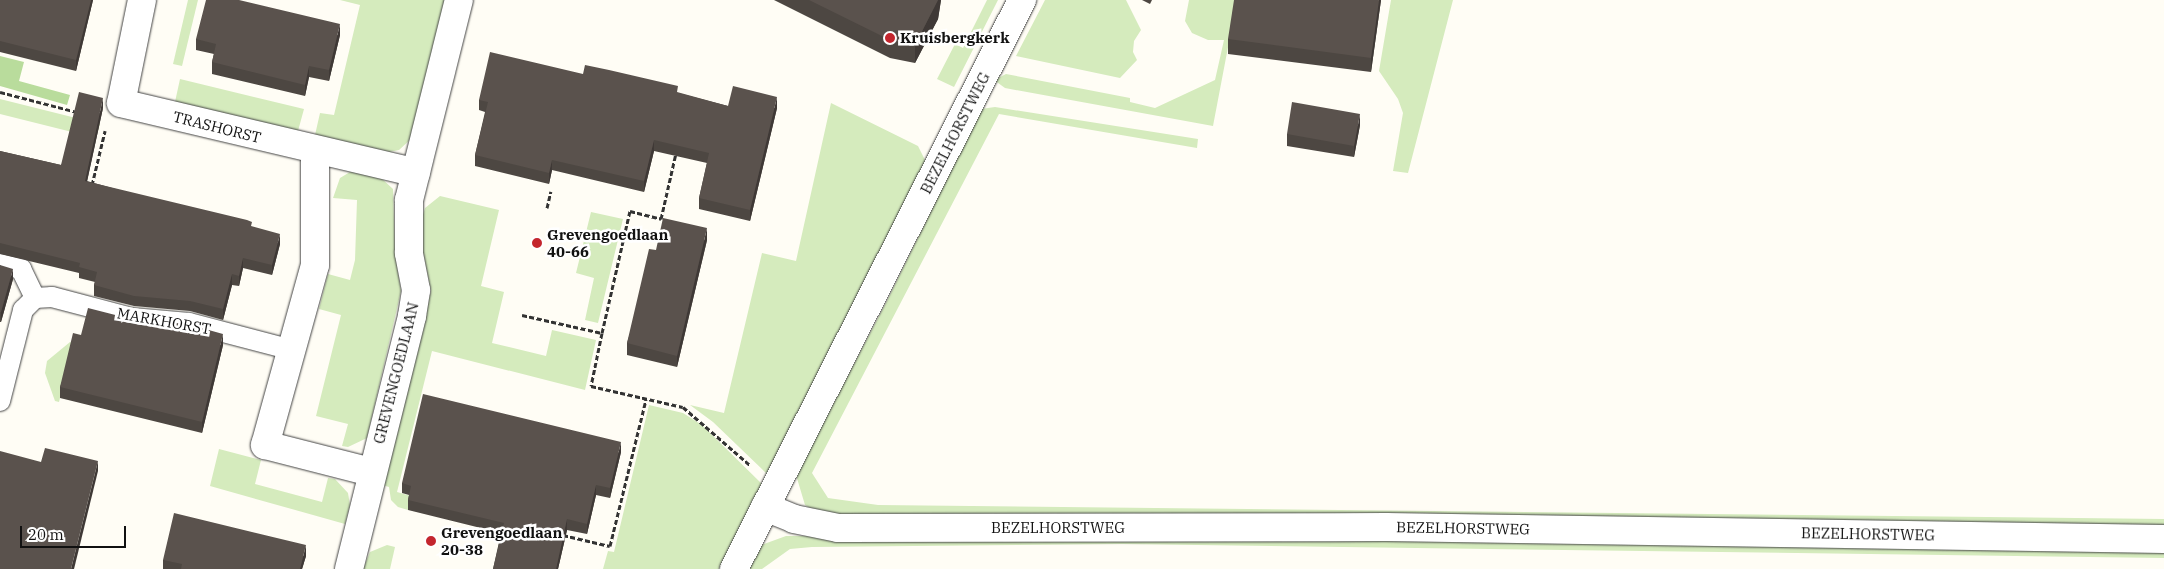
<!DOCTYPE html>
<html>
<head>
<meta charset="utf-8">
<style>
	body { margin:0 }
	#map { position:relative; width:2164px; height:569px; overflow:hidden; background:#fffdf5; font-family:"IBM Plex Serif",serif }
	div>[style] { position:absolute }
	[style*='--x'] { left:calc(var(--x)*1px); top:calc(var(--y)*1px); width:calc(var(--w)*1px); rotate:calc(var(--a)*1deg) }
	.green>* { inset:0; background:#d5ebbd }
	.forest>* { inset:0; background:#b9dc9c }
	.path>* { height:3px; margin-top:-1.5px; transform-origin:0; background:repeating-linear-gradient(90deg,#333 0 5px,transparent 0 7.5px) }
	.roads { filter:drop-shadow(0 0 1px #444) drop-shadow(0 0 1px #444) }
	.service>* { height:20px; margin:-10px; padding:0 10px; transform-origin:10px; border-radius:10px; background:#fff }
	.minor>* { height:28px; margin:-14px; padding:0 14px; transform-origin:14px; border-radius:14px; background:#fff }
	.tertiary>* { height:28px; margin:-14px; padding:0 14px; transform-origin:14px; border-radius:14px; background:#fff }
	.wall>* { inset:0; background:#4d4742 }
	.shaded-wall>* { inset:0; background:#3f3936 }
	.building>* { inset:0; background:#5a524d }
	.dots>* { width:14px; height:14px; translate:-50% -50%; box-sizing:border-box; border:2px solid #fff; border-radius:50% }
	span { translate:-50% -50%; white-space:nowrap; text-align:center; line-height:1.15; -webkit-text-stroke:5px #fff; paint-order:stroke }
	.poi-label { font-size:15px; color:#111; font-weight:700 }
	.left { translate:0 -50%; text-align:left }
	.street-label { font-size:15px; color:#111 }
	.scale { position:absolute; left:20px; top:526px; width:106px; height:22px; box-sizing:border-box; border:2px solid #111; border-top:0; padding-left:6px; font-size:15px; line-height:18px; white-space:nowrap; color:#111; -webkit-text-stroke:4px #fff; paint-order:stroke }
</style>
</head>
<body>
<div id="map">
	<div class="green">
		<div style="clip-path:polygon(188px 0,198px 0,182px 66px,173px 64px)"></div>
		<div style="clip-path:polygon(340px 0,445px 0,412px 138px,399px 150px,389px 152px,315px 135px,320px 113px,334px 115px,360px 5px)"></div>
		<div style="clip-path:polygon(987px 0,998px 0,954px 87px,937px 79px,955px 44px,963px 48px)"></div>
		<div style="clip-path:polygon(1045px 0,1126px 0,1141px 30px,1134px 41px,1133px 52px,1137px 60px,1120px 78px,1016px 56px)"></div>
		<div style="clip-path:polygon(1189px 0,1237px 0,1213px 126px,1005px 88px,994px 80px,1006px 74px,1130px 98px,1130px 102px,1155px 108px,1215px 80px,1224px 40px,1208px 40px,1192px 33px,1185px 21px)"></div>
		<div style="clip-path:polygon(1391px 0,1453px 0,1408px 173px,1393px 171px,1403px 113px,1398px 99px,1379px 71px)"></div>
		<div style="clip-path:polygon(180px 79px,304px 109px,298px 131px,175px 102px)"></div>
		<div style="clip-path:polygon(0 99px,100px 124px,96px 138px,0 114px)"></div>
		<div style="clip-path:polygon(831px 103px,918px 146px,926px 162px,767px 474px,713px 422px,690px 405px,724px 413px,762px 253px,796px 261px)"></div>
		<div style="clip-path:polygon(995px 107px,1198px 139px,1197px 148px,999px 114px,812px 473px,828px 498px,878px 505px,2164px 519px,2164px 530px,821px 515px,805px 505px,796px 475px,888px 299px,981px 109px)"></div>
		<div style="clip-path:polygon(360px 171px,380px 177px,393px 189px,395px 251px,401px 291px,367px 438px,348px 447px,342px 446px,348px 424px,316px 416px,341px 315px,319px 309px,328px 274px,350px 280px,355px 260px,357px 200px,333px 198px,340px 178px,350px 172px)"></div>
		<div style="clip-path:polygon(440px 196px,499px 210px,481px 286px,504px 292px,492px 343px,546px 356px,552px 330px,596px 340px,585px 390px,432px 351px,397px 492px,411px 496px,408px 510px,398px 507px,391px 500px,389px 487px,382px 485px,431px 291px,421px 242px,421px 221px,425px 208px)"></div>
		<div style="clip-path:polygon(591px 212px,623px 219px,598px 323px,585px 320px,594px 278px,576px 273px)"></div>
		<div style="clip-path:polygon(70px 342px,73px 344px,59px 402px,55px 401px,45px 373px,47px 361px)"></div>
		<div style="clip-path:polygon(649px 405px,683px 413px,702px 425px,762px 484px,719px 569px,603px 569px,608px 551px,614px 552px)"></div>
		<div style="clip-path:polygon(219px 449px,261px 460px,255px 484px,322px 502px,328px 478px,335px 479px,348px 493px,350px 505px,345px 524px,210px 486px)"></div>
		<div style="clip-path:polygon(786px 536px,1208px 537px,2164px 549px,2164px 558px,1122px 544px,812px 547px,790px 549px,762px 569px,749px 569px,761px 545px)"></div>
		<div style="clip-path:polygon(387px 545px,395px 547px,390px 569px,363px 569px,370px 552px)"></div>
	</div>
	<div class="forest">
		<div style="clip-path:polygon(0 56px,24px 62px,19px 81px,70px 95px,67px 105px,0 86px)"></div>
	</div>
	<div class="path">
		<div style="--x:0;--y:92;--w:80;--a:14.6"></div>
		<div style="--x:92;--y:185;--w:56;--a:-76.5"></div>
		<div style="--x:547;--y:208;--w:17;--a:-77"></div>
		<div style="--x:522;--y:315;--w:82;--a:12.7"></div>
		<div style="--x:602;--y:333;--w:54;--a:101.7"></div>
		<div style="--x:591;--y:386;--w:94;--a:12.9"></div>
		<div style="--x:683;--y:407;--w:89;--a:40.9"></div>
		<div style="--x:602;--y:333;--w:125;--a:-77.1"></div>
		<div style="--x:630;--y:211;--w:32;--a:14"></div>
		<div style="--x:661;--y:219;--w:68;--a:-77.2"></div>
		<div style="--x:473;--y:533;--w:13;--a:-29"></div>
		<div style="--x:563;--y:535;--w:48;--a:13.2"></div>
		<div style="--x:610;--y:546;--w:151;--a:-76.2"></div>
	</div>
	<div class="roads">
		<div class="service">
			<div style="--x:0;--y:264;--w:22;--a:13"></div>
			<div style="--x:21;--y:269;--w:32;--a:64"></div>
			<div style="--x:0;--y:401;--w:94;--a:-75.8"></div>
			<div style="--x:23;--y:310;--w:17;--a:-45"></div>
			<div style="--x:35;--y:298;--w:17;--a:-3"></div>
			<div style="--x:52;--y:297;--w:83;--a:14.7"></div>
			<div style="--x:132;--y:318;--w:57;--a:5"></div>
			<div style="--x:189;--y:323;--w:106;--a:14.7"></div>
		</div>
		<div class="minor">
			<div style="--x:142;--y:0;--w:105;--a:101.5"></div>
			<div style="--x:121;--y:103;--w:303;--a:13.3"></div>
			<div style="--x:315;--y:151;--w:114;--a:90"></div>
			<div style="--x:315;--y:265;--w:187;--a:105.5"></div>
			<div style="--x:265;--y:445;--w:109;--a:14.3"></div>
			<div style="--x:765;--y:507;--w:31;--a:22"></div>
			<div style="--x:794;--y:519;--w:45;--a:11.6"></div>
			<div style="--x:838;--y:528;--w:548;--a:-0.1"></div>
			<div style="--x:1386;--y:527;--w:778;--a:0.88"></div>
			<div style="--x:734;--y:569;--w:638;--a:-63.15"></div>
		</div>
		<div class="tertiary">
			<div style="--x:349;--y:569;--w:261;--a:-76"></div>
			<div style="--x:412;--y:316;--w:26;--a:-81"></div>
			<div style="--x:416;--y:290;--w:38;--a:-101"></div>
			<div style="--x:409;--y:253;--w:53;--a:-90"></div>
			<div style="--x:409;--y:200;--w:206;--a:-76"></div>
		</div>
	</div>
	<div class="wall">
		<div style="clip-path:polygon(0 0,93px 0,76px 71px,0 52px)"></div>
		<div style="clip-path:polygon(774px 0,941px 0,938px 19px,915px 63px,890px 58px)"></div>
		<div style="clip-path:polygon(1142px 0,1152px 0,1150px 4px)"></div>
		<div style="clip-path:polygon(1381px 0,1371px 72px,1228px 54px,1228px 39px)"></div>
		<div style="clip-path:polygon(340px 35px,329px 81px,309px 77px,305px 96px,212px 74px,212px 62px,214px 54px,196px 50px,196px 39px)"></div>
		<div style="clip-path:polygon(583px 74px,678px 93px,728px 106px,777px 108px,750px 221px,699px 209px,699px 198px,707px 163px,654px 151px,644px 192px,552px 170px,549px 184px,475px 166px,475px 155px,485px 112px,479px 110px,479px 100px)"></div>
		<div style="clip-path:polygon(103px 108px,87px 181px,252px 227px,280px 244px,272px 275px,243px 268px,239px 286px,232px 285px,223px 320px,190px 311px,134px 306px,94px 296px,94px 285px,95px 282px,79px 278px,79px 273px,0 254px,0 151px,61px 165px)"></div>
		<div style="clip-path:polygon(1360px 125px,1354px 157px,1287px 146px,1287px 134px)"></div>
		<div style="clip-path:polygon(707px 240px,677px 367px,627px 355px,627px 343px,656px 250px)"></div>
		<div style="clip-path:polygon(0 265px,13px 279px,1px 322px,0 322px)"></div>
		<div style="clip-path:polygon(81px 335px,223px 345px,202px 433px,60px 398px,60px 387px)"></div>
		<div style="clip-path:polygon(621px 452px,610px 498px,596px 495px,587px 534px,567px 530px,558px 569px,493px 569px,501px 533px,408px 510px,408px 500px,409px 495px,402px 493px,402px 483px)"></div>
		<div style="clip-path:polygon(306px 556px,302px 569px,163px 569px,163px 560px)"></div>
	</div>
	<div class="shaded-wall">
		<div style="clip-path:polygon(91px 0,93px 0,76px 71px,76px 60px)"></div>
		<div style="clip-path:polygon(938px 0,941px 0,938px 19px,915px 63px,915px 45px)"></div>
		<div style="clip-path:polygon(1379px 0,1381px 0,1371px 72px,1371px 58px)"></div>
		<div style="clip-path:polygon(340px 24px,340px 35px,329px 81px,329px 70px)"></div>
		<div style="clip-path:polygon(309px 66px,309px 77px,305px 96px,305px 85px)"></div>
		<div style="clip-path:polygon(777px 97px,777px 108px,750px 221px,750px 210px)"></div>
		<div style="clip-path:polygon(103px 98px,103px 108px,85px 191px,85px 181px)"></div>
		<div style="clip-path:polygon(1360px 114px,1360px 125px,1354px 157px,1354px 146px)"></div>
		<div style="clip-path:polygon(654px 140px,654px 151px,644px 192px,644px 181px)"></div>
		<div style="clip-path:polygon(552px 160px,552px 170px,549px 184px,549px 173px)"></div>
		<div style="clip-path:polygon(707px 228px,707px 240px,677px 367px,677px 356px)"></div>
		<div style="clip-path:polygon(280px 234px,280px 244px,272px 275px,272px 265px)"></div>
		<div style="clip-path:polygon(243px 258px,243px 268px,239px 286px,239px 276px)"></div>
		<div style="clip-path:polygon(13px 269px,13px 279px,1px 322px,1px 312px)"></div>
		<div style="clip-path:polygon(232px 274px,232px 285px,223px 320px,223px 309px)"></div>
		<div style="clip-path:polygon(223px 334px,223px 345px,202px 433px,202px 422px)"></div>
		<div style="clip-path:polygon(621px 442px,621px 452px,610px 498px,610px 488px)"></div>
		<div style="clip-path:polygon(98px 461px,98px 471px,74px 569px,71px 569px)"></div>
		<div style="clip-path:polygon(596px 485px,596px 495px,587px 534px,587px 524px)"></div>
		<div style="clip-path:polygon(567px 519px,567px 530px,558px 569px,556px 569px)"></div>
		<div style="clip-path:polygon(306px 545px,306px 556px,302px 569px,300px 569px)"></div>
	</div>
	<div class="building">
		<div style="clip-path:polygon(0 0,91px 0,76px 60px,0 41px)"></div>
		<div style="clip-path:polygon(206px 0,239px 0,340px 24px,329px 70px,309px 66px,305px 85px,212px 62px,216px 44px,196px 39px)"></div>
		<div style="clip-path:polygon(809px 0,938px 0,915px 45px,890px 40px)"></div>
		<div style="clip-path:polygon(1234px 0,1379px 0,1371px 58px,1228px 39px)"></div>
		<div style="clip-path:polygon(490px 52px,583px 74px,585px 65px,609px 70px,678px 86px,677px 92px,728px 106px,733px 86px,777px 97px,750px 210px,699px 198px,709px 153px,654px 140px,644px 181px,552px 160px,549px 173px,475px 155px,488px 102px,479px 100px)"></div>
		<div style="clip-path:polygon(79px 92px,103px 98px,85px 181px,247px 220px,252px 222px,251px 226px,280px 234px,272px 265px,243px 258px,239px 276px,232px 274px,223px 309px,190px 301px,134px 296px,94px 285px,97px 272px,79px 267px,80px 263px,0 243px,0 151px,61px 165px)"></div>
		<div style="clip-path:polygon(1292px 102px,1360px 114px,1354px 146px,1287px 134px)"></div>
		<div style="clip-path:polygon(663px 218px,707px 228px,677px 356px,627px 343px,649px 249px,656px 250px)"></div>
		<div style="clip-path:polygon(0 265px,13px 269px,1px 312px,0 312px)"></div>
		<div style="clip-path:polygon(88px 308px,131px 319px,187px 324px,223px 334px,202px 422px,60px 387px,73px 333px,81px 335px)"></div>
		<div style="clip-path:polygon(423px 394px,621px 442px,610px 488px,596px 485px,587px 524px,567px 519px,556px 569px,493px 569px,504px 523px,408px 500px,411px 486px,402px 483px)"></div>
		<div style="clip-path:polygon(45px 448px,98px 461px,71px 569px,0 569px,0 451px,41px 462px)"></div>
		<div style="clip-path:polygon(174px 513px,306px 545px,300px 569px,181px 569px,182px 564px,163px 560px)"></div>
	</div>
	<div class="dots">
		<div style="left:890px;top:38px;background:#c4262e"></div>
		<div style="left:537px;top:243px;background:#c4262e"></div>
		<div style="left:431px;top:541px;background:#c4262e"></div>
	</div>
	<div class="poi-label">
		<span class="left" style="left:900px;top:38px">Kruisbergkerk</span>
		<span class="left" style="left:547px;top:243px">Grevengoedlaan<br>40-66</span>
		<span class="left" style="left:441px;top:541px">Grevengoedlaan<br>20-38</span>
	</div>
	<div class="street-label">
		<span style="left:217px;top:127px;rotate:14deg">TRASHORST</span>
		<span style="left:955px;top:133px;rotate:-63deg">BEZELHORSTWEG</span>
		<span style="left:164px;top:321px;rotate:10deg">MARKHORST</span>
		<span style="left:396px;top:373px;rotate:-76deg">GREVENGOEDLAAN</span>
		<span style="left:1058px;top:528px">BEZELHORSTWEG</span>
		<span style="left:1463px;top:528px;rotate:1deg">BEZELHORSTWEG</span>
		<span style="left:1868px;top:534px;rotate:1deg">BEZELHORSTWEG</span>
	</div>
	<div class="scale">20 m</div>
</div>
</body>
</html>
